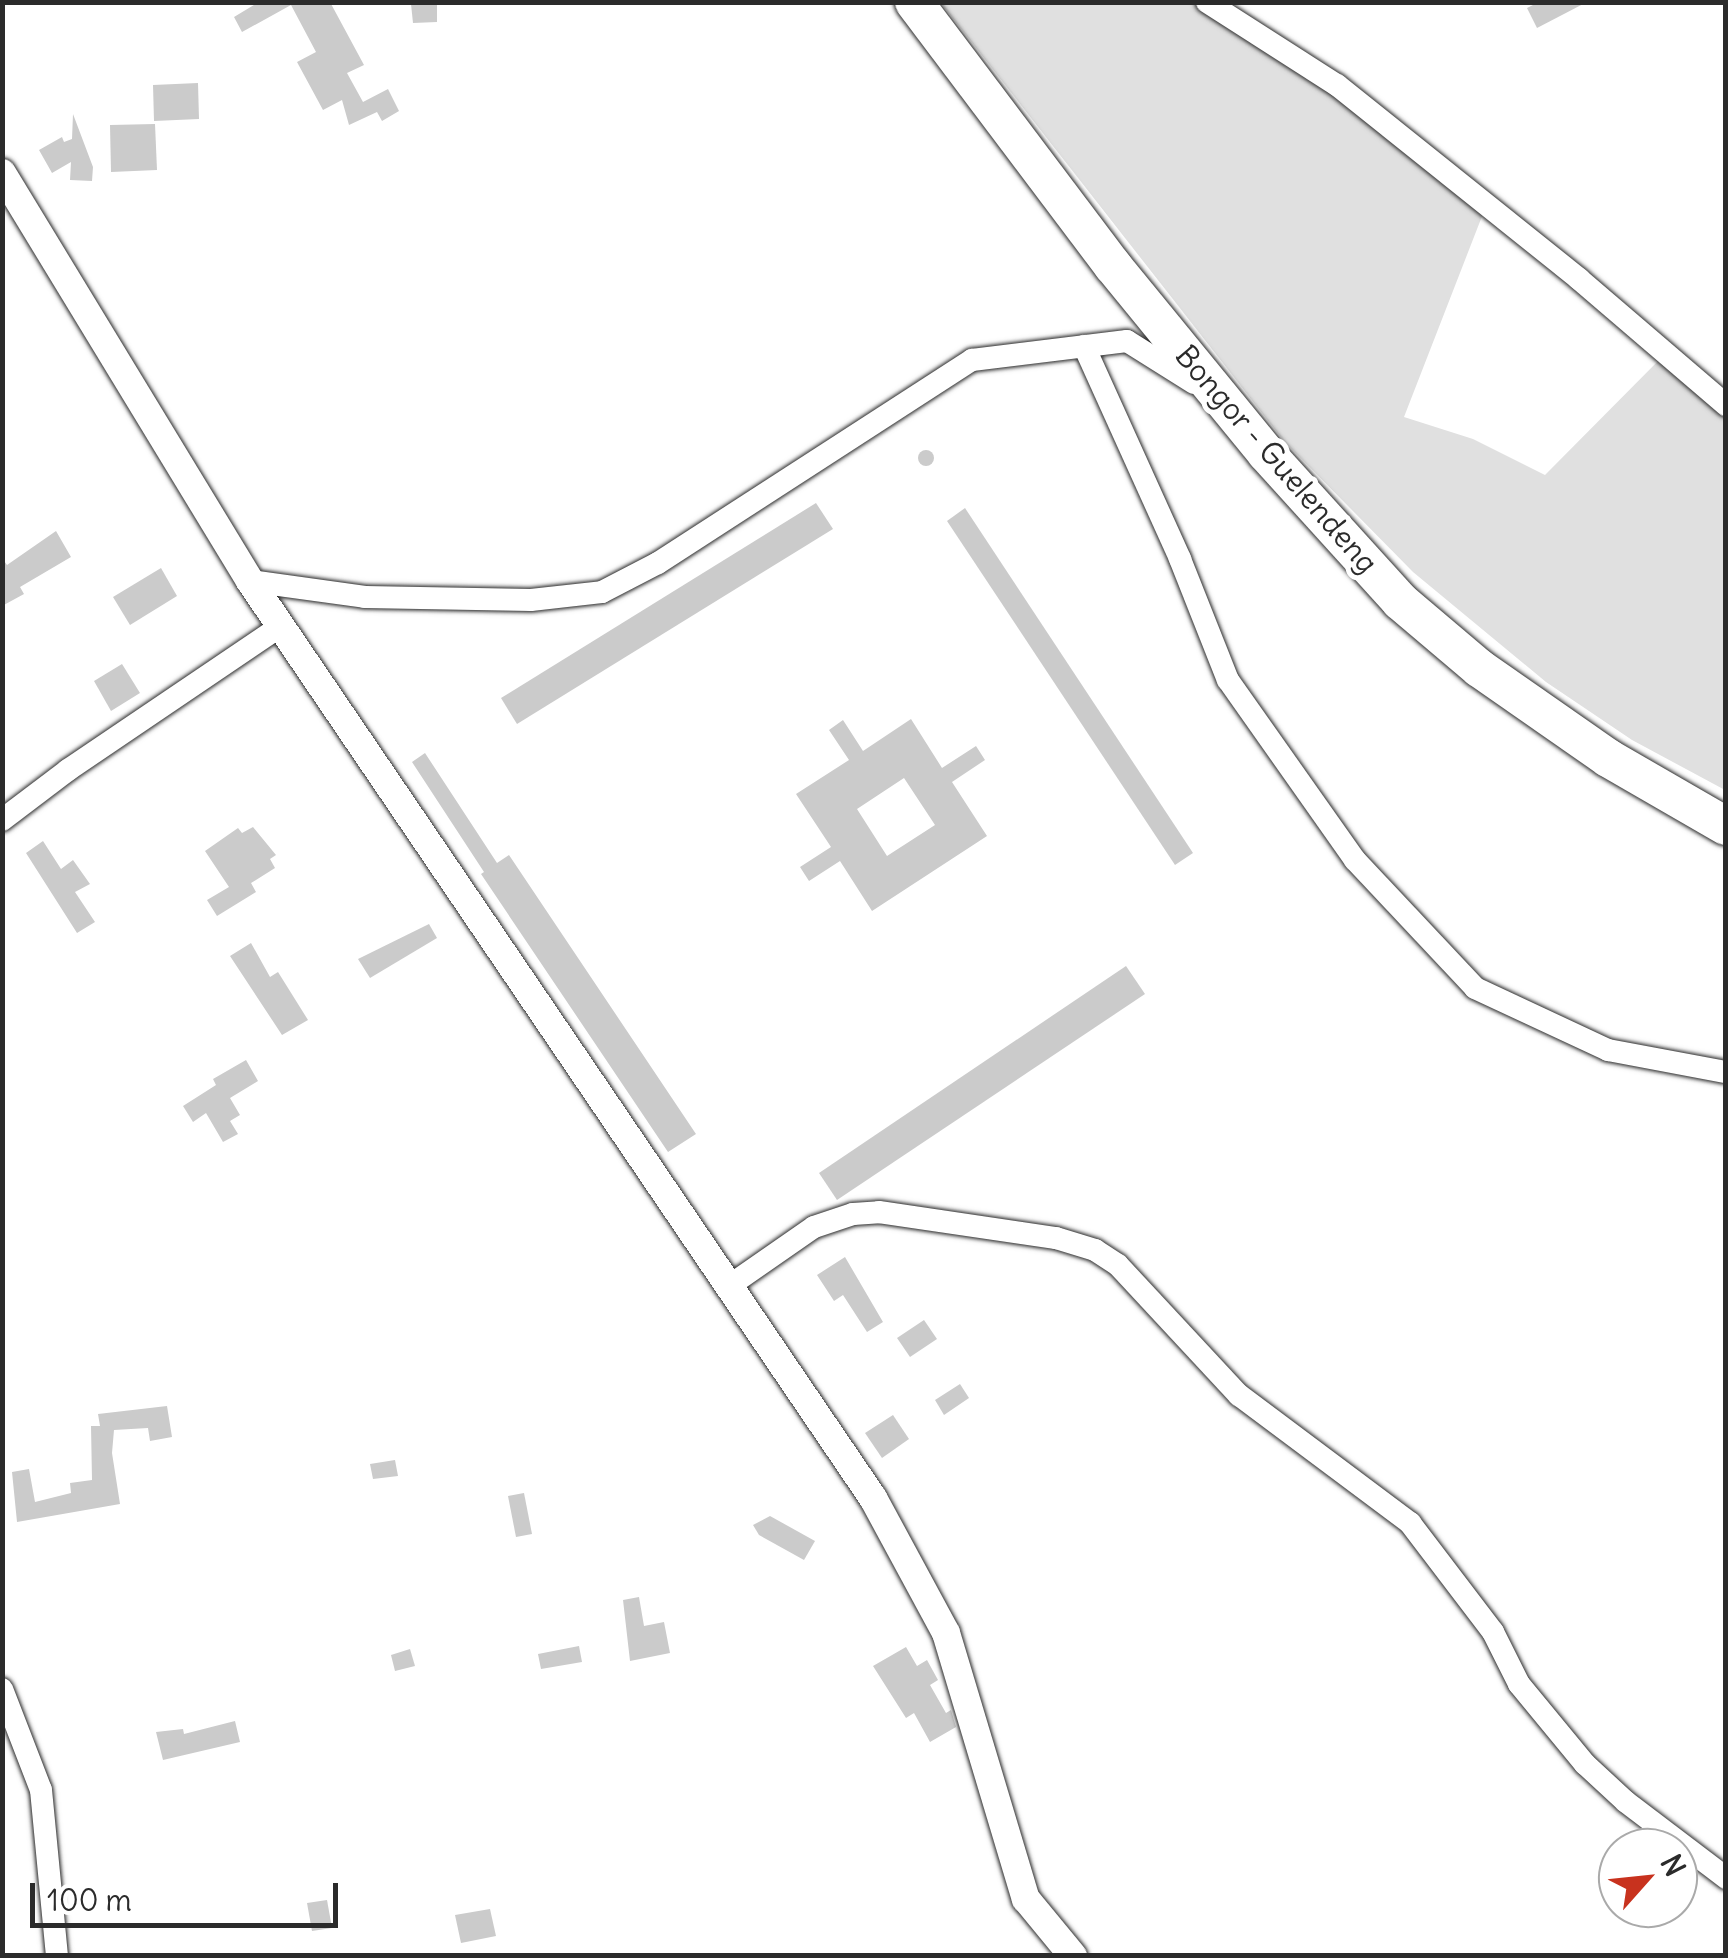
<!DOCTYPE html>
<html>
<head>
<meta charset="utf-8">
<style>
	body { margin:0 }
	#map { position:relative; width:1728px; height:1958px; overflow:hidden; background:#fff; font-family:Delius,sans-serif }
	div>[style] { position:absolute }
	[style*='--x'] { left:calc(var(--x)*1px); top:calc(var(--y)*1px); width:calc(var(--w)*1px); rotate:calc(var(--a)*1deg) }
	.green>* { inset:0; background:#e0e0e0 }
	.building>* { inset:0; background:#cbcbcb }
	.round { border-radius:50% }
	.roads { filter:drop-shadow(0 0 2px #2b2b2b) drop-shadow(0 0 2px #2b2b2b) }
	.minor>* { height:22px; margin:-11px; padding:0 11px; transform-origin:11px; border-radius:11px; background:#fff }
	.tertiary>* { height:28px; margin:-14px; padding:0 14px; transform-origin:14px; border-radius:14px; background:#fff }
	.trunk>* { height:38px; margin:-19px; padding:0 19px; transform-origin:19px; border-radius:19px; background:#fff }
	span { translate:-50% -50%; white-space:nowrap; text-align:center; line-height:1.15; -webkit-text-stroke:10px #fff; paint-order:stroke }
	.street-label { font-size:30px; color:#2b2b2b }
	.frame { position:absolute; inset:0; border:5px solid #2b2b2b; pointer-events:none }
	.north { position:absolute; left:1598px; top:1828px; width:100px; height:100px; box-sizing:border-box; background:#fff; border:2px solid #aaa; border-radius:50%; rotate:63deg; font-size:28px; font-weight:700; line-height:40px; text-align:center; color:#2b2b2b }
	.north::after { content:''; display:block; margin:auto; width:35px; height:45px; background:#c8321e; clip-path:polygon(50% 0,100% 100%,50% 72%,0 100%) }
	.scale { position:absolute; left:30px; top:1883px; width:308px; height:45px; box-sizing:border-box; border:5px solid #2b2b2b; border-top:0; padding-left:12px; font-size:30px; line-height:35px; white-space:nowrap; color:#2b2b2b; -webkit-text-stroke:8px #fff; paint-order:stroke }
</style>
</head>
<body>
<div id="map">
	<div class="green">
		<div style="clip-path:polygon(941px 3px,1196px 3px,1337px 94px,1486px 206px,1404px 417px,1473px 439px,1545px 475px,1663px 356px,1725px 410px,1725px 790px,1632px 740px,1546px 682px,1413px 572px,1284px 441px)"></div>
	</div>
	<div class="building">
		<div style="clip-path:polygon(259px 2px,330px 2px,364px 65px,347px 73px,363px 102px,388px 89px,399px 111px,382px 121px,377px 112px,349px 125px,342px 100px,323px 110px,297px 62px,316px 52px,291px 5px,242px 32px,234px 17px)"></div>
		<div style="clip-path:polygon(1539px 2px,1587px 2px,1537px 28px,1527px 8px)"></div>
		<div style="clip-path:polygon(437px 3px,437px 22px,413px 23px,411px 4px)"></div>
		<div style="clip-path:polygon(198px 83px,199px 119px,154px 121px,153px 85px)"></div>
		<div style="clip-path:polygon(73px 114px,93px 167px,92px 181px,70px 180px,71px 162px,52px 173px,39px 150px,62px 137px,64px 142px,72px 139px)"></div>
		<div style="clip-path:polygon(155px 124px,157px 170px,111px 172px,110px 125px)"></div>
		<div class="round" style="left:918px;top:450px;width:16px;height:16px"></div>
		<div style="clip-path:polygon(816px 503px,833px 529px,517px 724px,501px 698px)"></div>
		<div style="clip-path:polygon(965px 508px,1193px 853px,1175px 865px,947px 521px)"></div>
		<div style="clip-path:polygon(56px 531px,71px 557px,20px 587px,24px 594px,2px 606px,2px 558px,7px 565px)"></div>
		<div style="clip-path:polygon(161px 568px,177px 596px,130px 625px,113px 597px)"></div>
		<div style="clip-path:polygon(122px 664px,140px 693px,111px 711px,94px 681px)"></div>
		<div style="clip-path:polygon(evenodd,911px 719px,942px 768px,976px 746px,985px 760px,952px 782px,987px 836px,872px 911px,840px 861px,809px 881px,800px 867px,831px 847px,796px 794px,849px 760px,829px 730px,843px 720px,863px 751px,911px 719px,904px 778px,935px 825px,887px 856px,857px 809px,904px 778px)"></div>
		<div style="clip-path:polygon(425px 753px,497px 863px,509px 855px,696px 1134px,668px 1152px,481px 874px,484px 872px,412px 762px)"></div>
		<div style="clip-path:polygon(253px 827px,276px 855px,270px 859px,275px 868px,251px 883px,256px 892px,217px 916px,207px 900px,229px 887px,205px 851px,238px 828px,242px 833px)"></div>
		<div style="clip-path:polygon(43px 841px,61px 869px,73px 860px,90px 884px,75px 892px,95px 922px,77px 933px,26px 853px)"></div>
		<div style="clip-path:polygon(429px 924px,437px 938px,370px 978px,358px 959px)"></div>
		<div style="clip-path:polygon(251px 943px,270px 977px,278px 972px,308px 1020px,282px 1035px,230px 956px)"></div>
		<div style="clip-path:polygon(1126px 966px,1145px 994px,837px 1200px,819px 1173px)"></div>
		<div style="clip-path:polygon(246px 1060px,258px 1081px,230px 1098px,240px 1115px,230px 1121px,238px 1134px,223px 1142px,206px 1113px,193px 1122px,183px 1106px,216px 1085px,213px 1079px)"></div>
		<div style="clip-path:polygon(845px 1257px,883px 1322px,867px 1332px,843px 1295px,834px 1301px,817px 1275px)"></div>
		<div style="clip-path:polygon(924px 1320px,937px 1339px,910px 1357px,897px 1338px)"></div>
		<div style="clip-path:polygon(960px 1384px,969px 1398px,944px 1415px,935px 1400px)"></div>
		<div style="clip-path:polygon(167px 1406px,172px 1437px,150px 1441px,148px 1428px,114px 1430px,112px 1453px,120px 1504px,17px 1522px,12px 1472px,29px 1469px,35px 1502px,71px 1493px,70px 1483px,92px 1480px,91px 1426px,100px 1426px,98px 1414px)"></div>
		<div style="clip-path:polygon(893px 1415px,909px 1439px,882px 1458px,865px 1433px)"></div>
		<div style="clip-path:polygon(395px 1460px,398px 1476px,373px 1479px,370px 1464px)"></div>
		<div style="clip-path:polygon(524px 1493px,532px 1534px,516px 1537px,508px 1496px)"></div>
		<div style="clip-path:polygon(770px 1516px,815px 1541px,804px 1560px,759px 1535px,753px 1525px)"></div>
		<div style="clip-path:polygon(639px 1597px,644px 1626px,664px 1622px,670px 1653px,630px 1661px,623px 1600px)"></div>
		<div style="clip-path:polygon(579px 1646px,582px 1662px,541px 1669px,538px 1654px)"></div>
		<div style="clip-path:polygon(906px 1647px,917px 1666px,927px 1660px,938px 1680px,930px 1685px,946px 1713px,951px 1710px,956px 1727px,930px 1742px,914px 1713px,906px 1718px,873px 1666px)"></div>
		<div style="clip-path:polygon(410px 1649px,415px 1666px,395px 1671px,391px 1655px)"></div>
		<div style="clip-path:polygon(235px 1721px,240px 1742px,163px 1760px,156px 1732px,183px 1729px,184px 1734px)"></div>
		<div style="clip-path:polygon(327px 1900px,332px 1928px,312px 1931px,307px 1903px)"></div>
		<div style="clip-path:polygon(490px 1909px,496px 1936px,461px 1943px,455px 1915px)"></div>
	</div>
	<div class="roads">
		<div class="minor">
			<div style="--x:1207;--y:2;--w:154;--a:32.6"></div>
			<div style="--x:1337;--y:85;--w:310;--a:38.7"></div>
			<div style="--x:1579;--y:279;--w:194;--a:40.6"></div>
			<div style="--x:1084;--y:346;--w:234;--a:65.7"></div>
			<div style="--x:1180;--y:559;--w:130;--a:68.4"></div>
			<div style="--x:1228;--y:680;--w:220;--a:54.8"></div>
			<div style="--x:1355;--y:860;--w:175;--a:46.8"></div>
			<div style="--x:1475;--y:988;--w:147;--a:25"></div>
			<div style="--x:1608;--y:1050;--w:120;--a:10.6"></div>
			<div style="--x:250;--y:581;--w:116;--a:7.9"></div>
			<div style="--x:365;--y:597;--w:166;--a:1"></div>
			<div style="--x:531;--y:600;--w:71;--a:-6.4"></div>
			<div style="--x:602;--y:592;--w:63;--a:-27.4"></div>
			<div style="--x:658;--y:563;--w:374;--a:-32.9"></div>
			<div style="--x:972;--y:360;--w:156;--a:-7"></div>
			<div style="--x:1127;--y:341;--w:79;--a:32.1"></div>
			<div style="--x:2;--y:820;--w:83;--a:-37.1"></div>
			<div style="--x:68;--y:770;--w:257;--a:-34.1"></div>
			<div style="--x:729;--y:1286;--w:103;--a:-34.8"></div>
			<div style="--x:814;--y:1227;--w:41;--a:-18.4"></div>
			<div style="--x:853;--y:1214;--w:26;--a:-4"></div>
			<div style="--x:879;--y:1212;--w:179;--a:8.4"></div>
			<div style="--x:1056;--y:1238;--w:41;--a:17.1"></div>
			<div style="--x:1095;--y:1250;--w:27;--a:33"></div>
			<div style="--x:1118;--y:1265;--w:178;--a:47.1"></div>
			<div style="--x:1239;--y:1395;--w:214;--a:36.8"></div>
			<div style="--x:1410;--y:1523;--w:137;--a:52.7"></div>
			<div style="--x:1493;--y:1632;--w:58;--a:63.4"></div>
			<div style="--x:1519;--y:1684;--w:104;--a:50.5"></div>
			<div style="--x:1585;--y:1764;--w:56;--a:42.8"></div>
			<div style="--x:1626;--y:1802;--w:126;--a:37.2"></div>
			<div style="--x:2;--y:1689;--w:108;--a:68.9"></div>
			<div style="--x:41;--y:1790;--w:167;--a:84.5"></div>
		</div>
		<div class="tertiary">
			<div style="--x:2;--y:173;--w:477;--a:58.7"></div>
			<div style="--x:250;--y:581;--w:1109;--a:55.81"></div>
			<div style="--x:873;--y:1498;--w:153;--a:61.6"></div>
			<div style="--x:946;--y:1633;--w:278;--a:73.3"></div>
			<div style="--x:1026;--y:1899;--w:74;--a:50.5"></div>
		</div>
		<div class="trunk">
			<div style="--x:914;--y:2;--w:331;--a:53"></div>
			<div style="--x:1113;--y:266;--w:242;--a:50.7"></div>
			<div style="--x:1266;--y:453;--w:200;--a:47.8"></div>
			<div style="--x:1400;--y:601;--w:104;--a:40.3"></div>
			<div style="--x:1479;--y:668;--w:157;--a:34.9"></div>
			<div style="--x:1608;--y:758;--w:136;--a:30"></div>
		</div>
	</div>
	<div class="street-label">
		<span style="left:1277px;top:459px;rotate:49deg">Bongor - Guelendeng</span>
	</div>
	<div class="frame"></div>
	<div class="north">N</div>
	<div class="scale">100 m</div>
</div>
</body>
</html>
